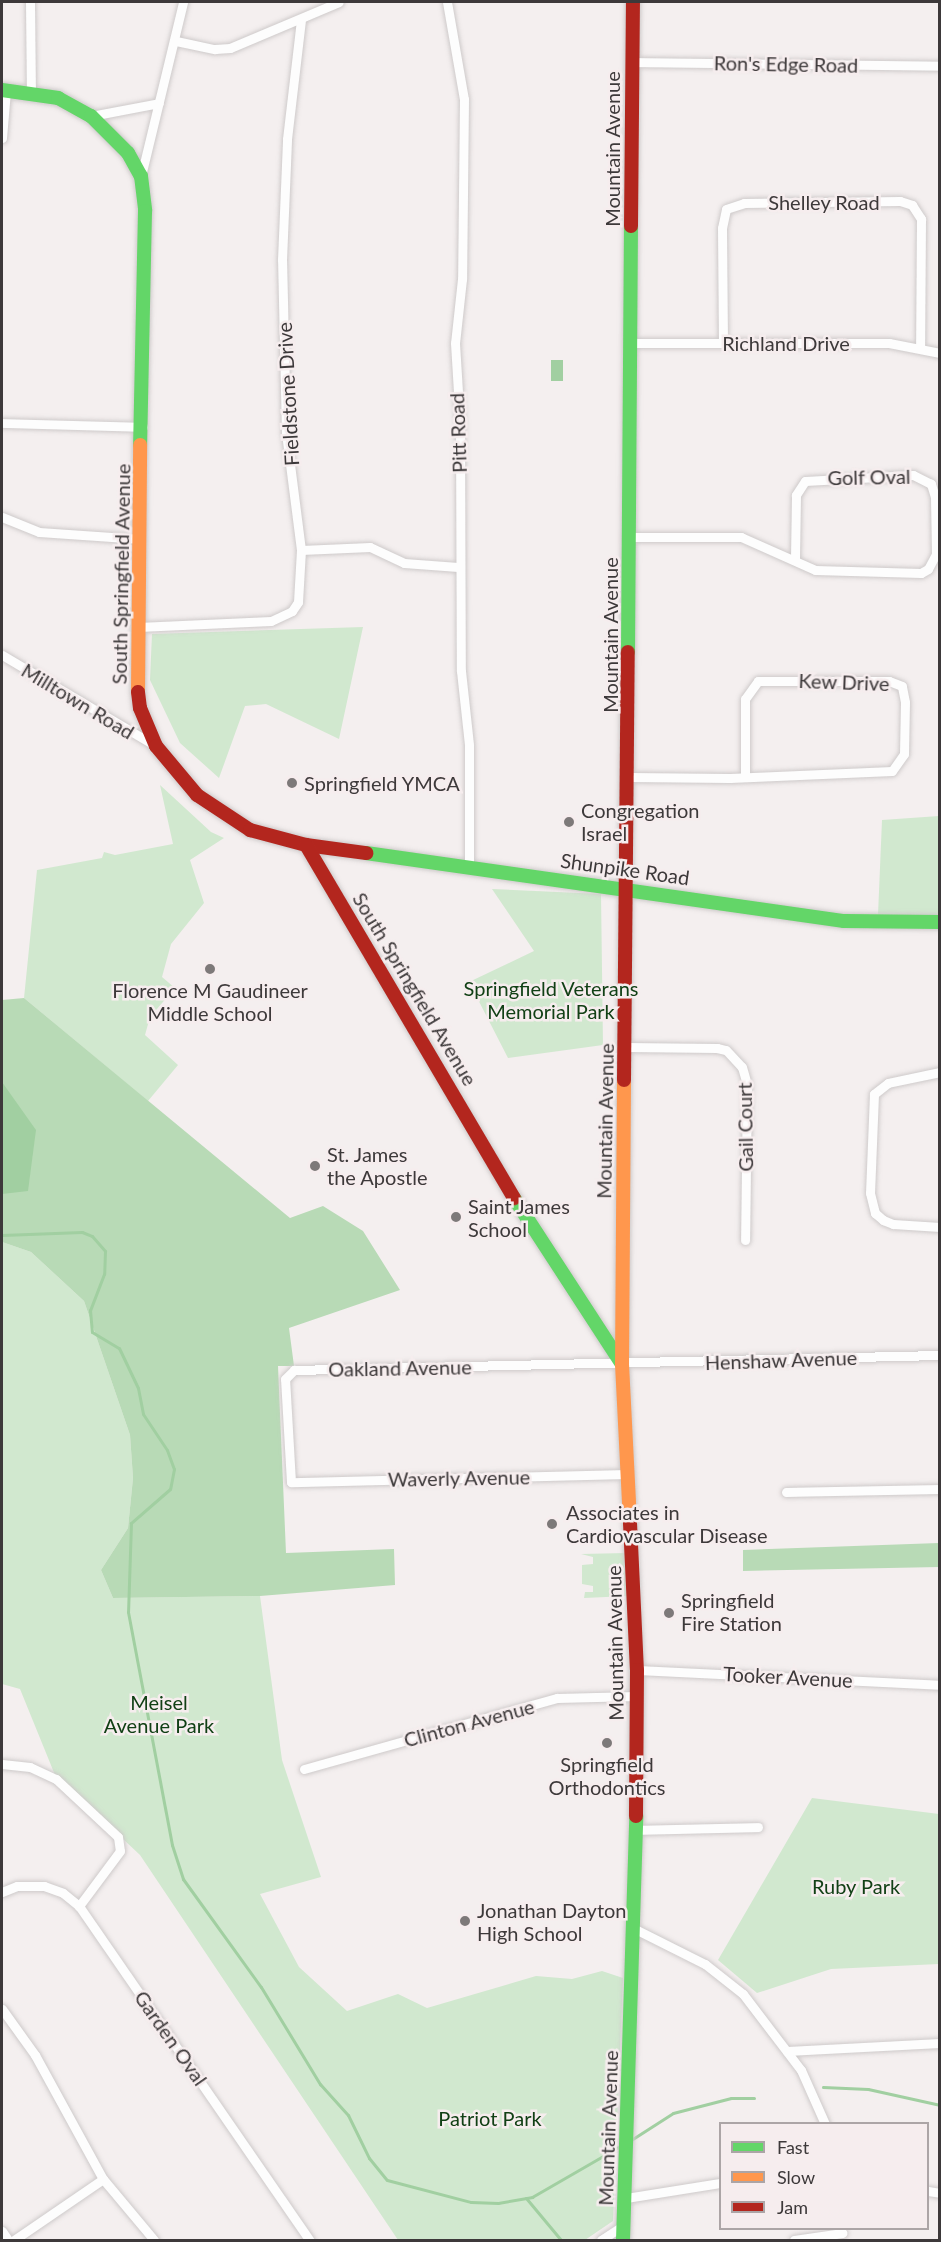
<!DOCTYPE html>
<html>
<head>
<meta charset="utf-8">
<style>
	body { margin:0 }
	#map { position:relative; width:941px; height:2242px; overflow:hidden; background:#f4efef; font-family:Lato,sans-serif }
	div>[style] { position:absolute }
	[style*='--x'] { left:calc(var(--x)*1px); top:calc(var(--y)*1px); width:calc(var(--w)*1px); rotate:calc(var(--a)*1deg) }
	.green>* { inset:0; background:#d1e8cf }
	.forest>* { inset:0; background:#b8dab6 }
	.water>* { inset:0; background:#a1cfa1 }
	.stream>* { height:3px; margin:-1.5px; padding:0 1.5px; transform-origin:1.5px; border-radius:1.5px; background:#a1cfa1 }
	.roads { filter:drop-shadow(0 0 2px #cecaca) drop-shadow(0 0 2px #cecaca) }
	.street>* { height:9px; margin:-4.5px; padding:0 4.5px; transform-origin:4.5px; border-radius:4.5px; background:#fdfdfd }
	.fast>* { height:14px; margin:-7px; padding:0 7px; transform-origin:7px; border-radius:7px; background:#63d668 }
	.slow>* { height:14px; margin:-7px; padding:0 7px; transform-origin:7px; border-radius:7px; background:#ff974d }
	.jam>* { height:14px; margin:-7px; padding:0 7px; transform-origin:7px; border-radius:7px; background:#b3261e }
	.dots>* { width:16px; height:16px; translate:-50% -50%; box-sizing:border-box; border:3px solid #f6edee; border-radius:50% }
	span { translate:-50% -50%; white-space:nowrap; text-align:center; line-height:1.15; -webkit-text-stroke:5px #f6edee; paint-order:stroke }
	.street-label { font-size:20px; color:#3d393a }
	.poi-label { font-size:20px; color:#3d393a }
	.left { translate:0 -50%; text-align:left }
	.park-label { font-size:20px; color:#114015 }
	.frame { position:absolute; inset:0; border:3px solid #3d393a; pointer-events:none }
	.legend { position:absolute; left:719px; top:2122px; width:210px; height:108px; box-sizing:border-box; background:#f6edee; border:2px solid #aca5a6; margin:0; padding:8px 10px; list-style:none; font-size:18px; color:#3d393a }
	.legend li { display:flex; align-items:center; gap:12px; height:30px }
	.legend b { width:30px; border:2px solid #aca5a6 }
</style>
</head>
<body>
<div id="map">
	<div class="green">
		<div style="clip-path:polygon(363px 627px,339px 739px,266px 704px,245px 706px,219px 778px,180px 743px,150px 680px,152px 634px)"></div>
		<div style="clip-path:polygon(160px 785px,211px 832px,224px 838px,190px 860px,204px 903px,171px 944px,162px 977px,175px 988px,150px 1017px,145px 1035px,178px 1065px,148px 1101px,24px 998px,37px 870px,102px 858px,104px 852px,115px 855px,173px 844px)"></div>
		<div style="clip-path:polygon(939px 816px,939px 915px,878px 915px,882px 820px)"></div>
		<div style="clip-path:polygon(492px 889px,601px 894px,603px 1045px,508px 1058px,469px 982px,534px 951px)"></div>
		<div style="clip-path:polygon(2px 1242px,31px 1252px,84px 1301px,130px 1435px,133px 1478px,128px 1528px,101px 1570px,113px 1598px,260px 1596px,282px 1760px,321px 1877px,260px 1894px,299px 1967px,347px 2011px,398px 1994px,427px 2008px,536px 1976px,572px 1979px,602px 1971px,623px 1978px,613px 2221px,585px 2240px,398px 2240px,140px 1855px,55px 1775px,20px 1689px,2px 1684px)"></div>
		<div style="clip-path:polygon(626px 1553px,628px 1596px,584px 1598px,585px 1592px,593px 1592px,593px 1586px,582px 1584px,582px 1565px,593px 1564px,593px 1557px,581px 1554px)"></div>
		<div style="clip-path:polygon(812px 1798px,939px 1814px,939px 1964px,831px 1969px,757px 1993px,718px 1960px)"></div>
	</div>
	<div class="forest">
		<div style="clip-path:polygon(24px 998px,290px 1218px,323px 1206px,363px 1231px,400px 1290px,289px 1328px,294px 1366px,278px 1366px,286px 1553px,394px 1549px,395px 1585px,260px 1596px,113px 1598px,101px 1570px,128px 1528px,133px 1478px,130px 1435px,84px 1301px,31px 1252px,2px 1242px,2px 1000px)"></div>
		<div style="clip-path:polygon(939px 1543px,939px 1567px,743px 1571px,743px 1550px)"></div>
	</div>
	<div class="water">
		<div style="clip-path:polygon(551px 360px,563px 360px,563px 381px,551px 381px)"></div>
		<div style="clip-path:polygon(2px 1082px,36px 1130px,28px 1191px,2px 1194px)"></div>
	</div>
	<div class="stream">
		<div style="--x:2;--y:1235;--w:80;--a:-2.1"></div>
		<div style="--x:82;--y:1232;--w:11;--a:22"></div>
		<div style="--x:92;--y:1236;--w:20;--a:49"></div>
		<div style="--x:105;--y:1251;--w:23;--a:92"></div>
		<div style="--x:104;--y:1274;--w:39;--a:111"></div>
		<div style="--x:90;--y:1310;--w:22;--a:85"></div>
		<div style="--x:92;--y:1332;--w:31;--a:31"></div>
		<div style="--x:119;--y:1348;--w:44;--a:64.6"></div>
		<div style="--x:138;--y:1388;--w:26;--a:79"></div>
		<div style="--x:143;--y:1414;--w:43;--a:56.3"></div>
		<div style="--x:167;--y:1450;--w:20;--a:70"></div>
		<div style="--x:174;--y:1469;--w:20;--a:101"></div>
		<div style="--x:170;--y:1489;--w:52;--a:138.9"></div>
		<div style="--x:131;--y:1523;--w:89;--a:91.9"></div>
		<div style="--x:128;--y:1612;--w:237;--a:79.3"></div>
		<div style="--x:172;--y:1845;--w:36;--a:72"></div>
		<div style="--x:183;--y:1879;--w:133;--a:54.2"></div>
		<div style="--x:261;--y:1987;--w:114;--a:58.7"></div>
		<div style="--x:320;--y:2084;--w:42;--a:47.9"></div>
		<div style="--x:348;--y:2115;--w:48;--a:64"></div>
		<div style="--x:369;--y:2158;--w:28;--a:51"></div>
		<div style="--x:387;--y:2180;--w:87;--a:14.7"></div>
		<div style="--x:471;--y:2202;--w:27;--a:2"></div>
		<div style="--x:498;--y:2203;--w:35;--a:-10"></div>
		<div style="--x:532;--y:2197;--w:104;--a:-30"></div>
		<div style="--x:823;--y:2087;--w:45;--a:2.5"></div>
		<div style="--x:868;--y:2089;--w:74;--a:12.5"></div>
		<div style="--x:631;--y:2140;--w:50;--a:-32.7"></div>
		<div style="--x:673;--y:2113;--w:60;--a:-14.5"></div>
		<div style="--x:731;--y:2098;--w:23;--a:0"></div>
		<div style="--x:526;--y:2198;--w:55;--a:50.2"></div>
	</div>
	<div class="roads">
		<div class="street">
			<div style="--x:30;--y:2;--w:90;--a:89.4"></div>
			<div style="--x:447;--y:2;--w:98;--a:80.1"></div>
			<div style="--x:464;--y:99;--w:180;--a:90.6"></div>
			<div style="--x:462;--y:279;--w:64;--a:96.2"></div>
			<div style="--x:455;--y:343;--w:82;--a:86.5"></div>
			<div style="--x:460;--y:425;--w:246;--a:89.8"></div>
			<div style="--x:461;--y:671;--w:74;--a:83.8"></div>
			<div style="--x:469;--y:745;--w:121;--a:90"></div>
			<div style="--x:176;--y:41;--w:40;--a:12"></div>
			<div style="--x:215;--y:49;--w:15;--a:-4"></div>
			<div style="--x:230;--y:48;--w:118;--a:-22.9"></div>
			<div style="--x:632;--y:62;--w:308;--a:0.7"></div>
			<div style="--x:91;--y:116;--w:69;--a:-10.8"></div>
			<div style="--x:2;--y:138;--w:48;--a:-85.2"></div>
			<div style="--x:141;--y:176;--w:179;--a:-76.4"></div>
			<div style="--x:631;--y:343;--w:258;--a:0"></div>
			<div style="--x:889;--y:343;--w:52;--a:11.1"></div>
			<div style="--x:723;--y:343;--w:115;--a:-90.5"></div>
			<div style="--x:722;--y:228;--w:19;--a:-78"></div>
			<div style="--x:726;--y:209;--w:19;--a:-18"></div>
			<div style="--x:744;--y:203;--w:156;--a:-0.7"></div>
			<div style="--x:900;--y:201;--w:13;--a:18"></div>
			<div style="--x:912;--y:205;--w:17;--a:57"></div>
			<div style="--x:921;--y:219;--w:129;--a:90.4"></div>
			<div style="--x:2;--y:423;--w:141;--a:1.6"></div>
			<div style="--x:2;--y:517;--w:40;--a:22"></div>
			<div style="--x:39;--y:532;--w:102;--a:3.9"></div>
			<div style="--x:630;--y:537;--w:111;--a:0"></div>
			<div style="--x:741;--y:537;--w:81;--a:24"></div>
			<div style="--x:815;--y:570;--w:106;--a:1.6"></div>
			<div style="--x:921;--y:573;--w:8;--a:-30"></div>
			<div style="--x:928;--y:569;--w:17;--a:-62"></div>
			<div style="--x:936;--y:554;--w:57;--a:-91"></div>
			<div style="--x:935;--y:497;--w:14;--a:-107"></div>
			<div style="--x:931;--y:484;--w:20;--a:-153"></div>
			<div style="--x:913;--y:475;--w:108;--a:176.8"></div>
			<div style="--x:805;--y:481;--w:17;--a:123"></div>
			<div style="--x:796;--y:495;--w:64;--a:90.9"></div>
			<div style="--x:301;--y:550;--w:69;--a:-2.5"></div>
			<div style="--x:370;--y:547;--w:38;--a:25"></div>
			<div style="--x:404;--y:563;--w:54;--a:4.2"></div>
			<div style="--x:138;--y:627;--w:133;--a:-2.6"></div>
			<div style="--x:271;--y:621;--w:23;--a:-25"></div>
			<div style="--x:292;--y:611;--w:11;--a:-56"></div>
			<div style="--x:298;--y:602;--w:52;--a:-86.7"></div>
			<div style="--x:301;--y:550;--w:118;--a:-97.3"></div>
			<div style="--x:286;--y:433;--w:173;--a:-91.3"></div>
			<div style="--x:282;--y:260;--w:121;--a:-87.6"></div>
			<div style="--x:287;--y:139;--w:121;--a:-83.3"></div>
			<div style="--x:2;--y:655;--w:179;--a:30.6"></div>
			<div style="--x:629;--y:777;--w:101;--a:0.6"></div>
			<div style="--x:730;--y:778;--w:162;--a:-2.5"></div>
			<div style="--x:892;--y:771;--w:21;--a:-55"></div>
			<div style="--x:904;--y:754;--w:52;--a:-88.9"></div>
			<div style="--x:905;--y:702;--w:16;--a:-101"></div>
			<div style="--x:902;--y:686;--w:14;--a:-159"></div>
			<div style="--x:889;--y:681;--w:131;--a:180"></div>
			<div style="--x:758;--y:681;--w:22;--a:126"></div>
			<div style="--x:745;--y:699;--w:78;--a:90"></div>
			<div style="--x:626;--y:1047;--w:91;--a:0.6"></div>
			<div style="--x:717;--y:1048;--w:9;--a:13"></div>
			<div style="--x:726;--y:1050;--w:23;--a:47"></div>
			<div style="--x:742;--y:1067;--w:19;--a:74"></div>
			<div style="--x:747;--y:1085;--w:155;--a:90.7"></div>
			<div style="--x:940;--y:1072;--w:53;--a:168.1"></div>
			<div style="--x:888;--y:1083;--w:18;--a:142"></div>
			<div style="--x:874;--y:1094;--w:99;--a:92.3"></div>
			<div style="--x:870;--y:1193;--w:21;--a:76"></div>
			<div style="--x:875;--y:1213;--w:11;--a:41"></div>
			<div style="--x:883;--y:1220;--w:11;--a:22"></div>
			<div style="--x:893;--y:1224;--w:47;--a:3.7"></div>
			<div style="--x:627;--y:1474;--w:336;--a:178.6"></div>
			<div style="--x:291;--y:1482;--w:103;--a:-93.3"></div>
			<div style="--x:285;--y:1379;--w:13;--a:-45"></div>
			<div style="--x:294;--y:1370;--w:646;--a:-1.33"></div>
			<div style="--x:786;--y:1492;--w:154;--a:-1.1"></div>
			<div style="--x:637;--y:1670;--w:303;--a:2.8"></div>
			<div style="--x:2;--y:1764;--w:28;--a:6"></div>
			<div style="--x:30;--y:1767;--w:29;--a:25"></div>
			<div style="--x:56;--y:1779;--w:85;--a:43.1"></div>
			<div style="--x:118;--y:1837;--w:14;--a:82"></div>
			<div style="--x:120;--y:1851;--w:69;--a:126.7"></div>
			<div style="--x:304;--y:1769;--w:263;--a:-15.7"></div>
			<div style="--x:557;--y:1698;--w:79;--a:-1.5"></div>
			<div style="--x:636;--y:1830;--w:122;--a:-1.4"></div>
			<div style="--x:2;--y:1892;--w:16;--a:-22"></div>
			<div style="--x:17;--y:1886;--w:27;--a:0"></div>
			<div style="--x:44;--y:1886;--w:20;--a:20"></div>
			<div style="--x:63;--y:1893;--w:21;--a:39"></div>
			<div style="--x:79;--y:1906;--w:406;--a:55.4"></div>
			<div style="--x:635;--y:1929;--w:78;--a:26.6"></div>
			<div style="--x:705;--y:1964;--w:48;--a:38.3"></div>
			<div style="--x:743;--y:1994;--w:96;--a:52.7"></div>
			<div style="--x:801;--y:2070;--w:59;--a:66"></div>
			<div style="--x:2;--y:2009;--w:57;--a:54.3"></div>
			<div style="--x:35;--y:2055;--w:141;--a:61.3"></div>
			<div style="--x:103;--y:2179;--w:80;--a:50.1"></div>
			<div style="--x:787;--y:2051;--w:153;--a:-3"></div>
			<div style="--x:928;--y:2191;--w:12;--a:9"></div>
			<div style="--x:626;--y:2198;--w:95;--a:-9.1"></div>
			<div style="--x:2;--y:2231;--w:11;--a:56"></div>
			<div style="--x:14;--y:2240;--w:108;--a:-34.4"></div>
			<div style="--x:601;--y:2240;--w:27;--a:-33"></div>
			<div style="--x:794;--y:2240;--w:49;--a:-8.3"></div>
		</div>
		<div class="fast">
			<div style="--x:2;--y:90;--w:57;--a:8.1"></div>
			<div style="--x:58;--y:98;--w:38;--a:29"></div>
			<div style="--x:91;--y:116;--w:52;--a:45"></div>
			<div style="--x:128;--y:153;--w:26;--a:61"></div>
			<div style="--x:141;--y:176;--w:35;--a:83"></div>
			<div style="--x:145;--y:211;--w:234;--a:91.2"></div>
			<div style="--x:628;--y:652;--w:426;--a:-89.6"></div>
			<div style="--x:366;--y:853;--w:483;--a:8.1"></div>
			<div style="--x:844;--y:921;--w:96;--a:0.6"></div>
			<div style="--x:514;--y:1198;--w:198;--a:57"></div>
			<div style="--x:623;--y:2240;--w:424;--a:-88.2"></div>
		</div>
		<div class="slow">
			<div style="--x:138;--y:692;--w:247;--a:-89.5"></div>
			<div style="--x:624;--y:1080;--w:284;--a:90.4"></div>
			<div style="--x:622;--y:1364;--w:159;--a:87.1"></div>
		</div>
		<div class="jam">
			<div style="--x:631;--y:226;--w:224;--a:-89.5"></div>
			<div style="--x:138;--y:692;--w:16;--a:83"></div>
			<div style="--x:140;--y:708;--w:41;--a:67.2"></div>
			<div style="--x:156;--y:746;--w:64;--a:50.1"></div>
			<div style="--x:197;--y:795;--w:64;--a:33.4"></div>
			<div style="--x:250;--y:830;--w:58;--a:15"></div>
			<div style="--x:306;--y:845;--w:61;--a:7.6"></div>
			<div style="--x:306;--y:845;--w:410;--a:59.5"></div>
			<div style="--x:624;--y:1080;--w:428;--a:-89.5"></div>
			<div style="--x:630;--y:1523;--w:147;--a:87.3"></div>
			<div style="--x:637;--y:1670;--w:146;--a:90.4"></div>
		</div>
	</div>
	<div class="dots">
		<div style="left:292px;top:783px;background:#7d7979"></div>
		<div style="left:569px;top:822px;background:#7d7979"></div>
		<div style="left:210px;top:969px;background:#7d7979"></div>
		<div style="left:315px;top:1166px;background:#7d7979"></div>
		<div style="left:456px;top:1217px;background:#7d7979"></div>
		<div style="left:552px;top:1524px;background:#7d7979"></div>
		<div style="left:669px;top:1613px;background:#7d7979"></div>
		<div style="left:607px;top:1743px;background:#7d7979"></div>
		<div style="left:465px;top:1921px;background:#7d7979"></div>
	</div>
	<div class="street-label">
		<span style="left:786px;top:64px;rotate:1deg">Ron's Edge Road</span>
		<span style="left:612px;top:149px;rotate:-90deg">Mountain Avenue</span>
		<span style="left:824px;top:202px">Shelley Road</span>
		<span style="left:786px;top:343px">Richland Drive</span>
		<span style="left:288px;top:394px;rotate:-93deg">Fieldstone Drive</span>
		<span style="left:458px;top:433px;rotate:-92deg">Pitt Road</span>
		<span style="left:869px;top:477px;rotate:-1deg">Golf Oval</span>
		<span style="left:121px;top:574px;rotate:-89deg">South Springfield Avenue</span>
		<span style="left:610px;top:635px;rotate:-90deg">Mountain Avenue</span>
		<span style="left:844px;top:682px;rotate:2deg">Kew Drive</span>
		<span style="left:78px;top:701px;rotate:31deg">Milltown Road</span>
		<span style="left:625px;top:869px;rotate:8deg">Shunpike Road</span>
		<span style="left:415px;top:989px;rotate:59deg">South Springfield Avenue</span>
		<span style="left:605px;top:1121px;rotate:-89deg">Mountain Avenue</span>
		<span style="left:745px;top:1127px;rotate:-91deg">Gail Court</span>
		<span style="left:781px;top:1360px;rotate:-2deg">Henshaw Avenue</span>
		<span style="left:400px;top:1368px;rotate:-1deg">Oakland Avenue</span>
		<span style="left:459px;top:1478px;rotate:-1deg">Waverly Avenue</span>
		<span style="left:615px;top:1643px;rotate:-91deg">Mountain Avenue</span>
		<span style="left:788px;top:1677px;rotate:3deg">Tooker Avenue</span>
		<span style="left:469px;top:1723px;rotate:-15deg">Clinton Avenue</span>
		<span style="left:171px;top:2038px;rotate:55deg">Garden Oval</span>
		<span style="left:608px;top:2128px;rotate:-88deg">Mountain Avenue</span>
	</div>
	<div class="poi-label">
		<span class="left" style="left:304px;top:783px">Springfield YMCA</span>
		<span class="left" style="left:581px;top:822px">Congregation<br>Israel</span>
		<span style="left:210px;top:1002px">Florence M Gaudineer<br>Middle School</span>
		<span class="left" style="left:327px;top:1166px">St. James<br>the Apostle</span>
		<span class="left" style="left:468px;top:1218px">Saint James<br>School</span>
		<span class="left" style="left:566px;top:1524px">Associates in<br>Cardiovascular Disease</span>
		<span class="left" style="left:681px;top:1612px">Springfield<br>Fire Station</span>
		<span style="left:607px;top:1776px">Springfield<br>Orthodontics</span>
		<span class="left" style="left:477px;top:1922px">Jonathan Dayton<br>High School</span>
	</div>
	<div class="park-label">
		<span style="left:551px;top:1000px">Springfield Veterans<br>Memorial Park</span>
		<span style="left:159px;top:1714px">Meisel<br>Avenue Park</span>
		<span style="left:856px;top:1886px">Ruby Park</span>
		<span style="left:490px;top:2118px">Patriot Park</span>
	</div>
	<div class="frame"></div>
	<ul class="legend">
	<li><b style="height:8px;background:#63d668"></b>Fast</li>
	<li><b style="height:8px;background:#ff974d"></b>Slow</li>
	<li><b style="height:8px;background:#b3261e"></b>Jam</li>
	</ul>
</div>
</body>
</html>
